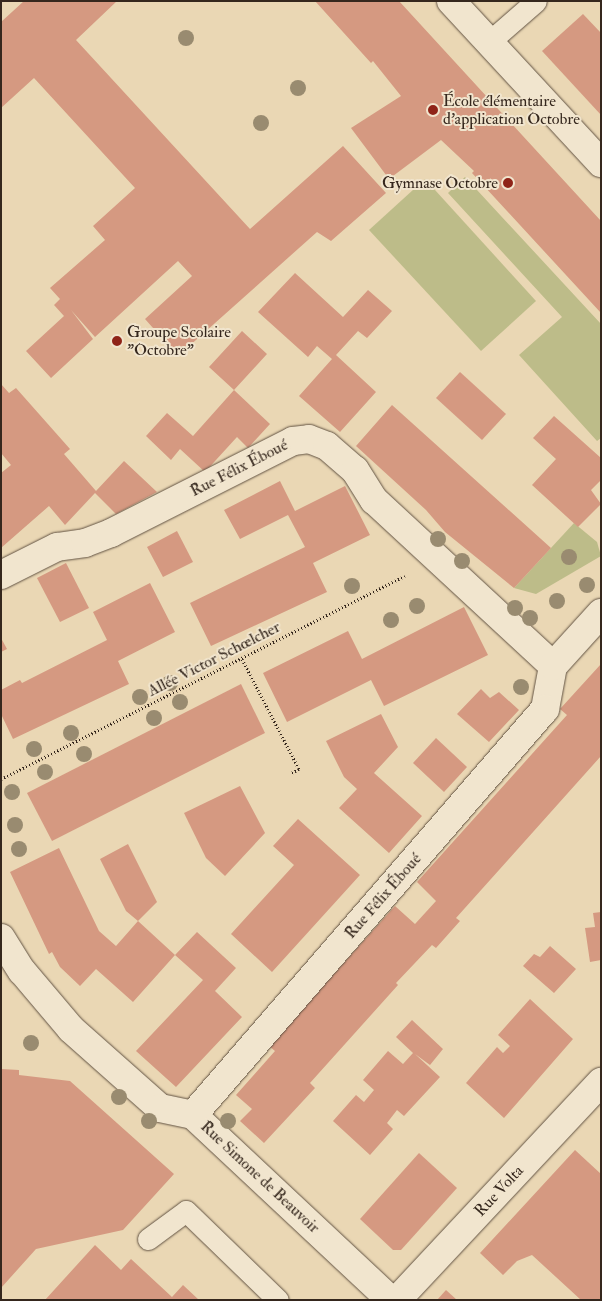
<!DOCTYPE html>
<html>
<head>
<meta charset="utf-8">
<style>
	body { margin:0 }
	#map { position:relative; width:602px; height:1301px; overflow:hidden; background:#ead7b4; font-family:"IM FELL Double Pica",serif }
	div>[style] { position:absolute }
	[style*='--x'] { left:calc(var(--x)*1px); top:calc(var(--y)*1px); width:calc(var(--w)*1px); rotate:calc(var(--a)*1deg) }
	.green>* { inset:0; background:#bdbc89 }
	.building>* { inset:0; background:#d59981 }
	.path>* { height:3px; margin-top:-1.5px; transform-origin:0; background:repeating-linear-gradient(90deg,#35271d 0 1px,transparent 0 3.5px) }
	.roads { filter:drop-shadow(0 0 1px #625343) drop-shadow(0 0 1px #625343) }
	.lane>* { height:21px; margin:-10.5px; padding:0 10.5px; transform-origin:10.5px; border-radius:10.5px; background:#f1e5ce }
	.street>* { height:28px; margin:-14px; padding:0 14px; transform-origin:14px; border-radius:14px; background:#f1e5ce }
	.trees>* { width:16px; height:16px; margin:-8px; border-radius:50%; background:#998b70 }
	.dots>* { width:14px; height:14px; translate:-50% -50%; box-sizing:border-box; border:2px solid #f1e5ce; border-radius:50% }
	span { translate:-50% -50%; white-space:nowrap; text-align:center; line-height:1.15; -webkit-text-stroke:4px #f1e5ce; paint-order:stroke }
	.poi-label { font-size:16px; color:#35271d }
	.left { translate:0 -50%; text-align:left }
	.right { translate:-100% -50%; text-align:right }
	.street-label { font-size:16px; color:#35271d }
	.frame { position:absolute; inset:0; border:2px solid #35271d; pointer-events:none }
</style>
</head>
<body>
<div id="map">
	<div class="green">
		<div style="clip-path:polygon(465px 177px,601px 324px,601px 438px,597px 441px,519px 355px,562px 317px,448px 193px)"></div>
		<div style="clip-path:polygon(425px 179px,536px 301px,481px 351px,369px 230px)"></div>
		<div style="clip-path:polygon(574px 523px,597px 542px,601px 556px,536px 594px,514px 588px)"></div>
	</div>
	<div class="building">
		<div style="clip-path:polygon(24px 1px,117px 1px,76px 40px,250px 229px,343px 146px,386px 193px,331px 241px,317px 232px,178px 356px,145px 319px,192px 276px,178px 261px,95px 337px,71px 310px,93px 339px,51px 378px,26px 351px,64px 316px,54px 305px,60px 299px,50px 288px,105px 240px,93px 226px,135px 188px,34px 78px,1px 108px,1px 22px)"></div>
		<div style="clip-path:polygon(315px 1px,399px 1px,601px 221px,601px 313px,472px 173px,474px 171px,441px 140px,389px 179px,351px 128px,401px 96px,373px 61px,371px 63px)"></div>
		<div style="clip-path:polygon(583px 14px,601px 33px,601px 115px,542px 51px)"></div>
		<div style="clip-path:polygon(295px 273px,343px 317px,368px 290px,392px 311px,367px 338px,358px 331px,336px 355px,376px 392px,340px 432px,299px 396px,332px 359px,317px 346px,308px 357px,258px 312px)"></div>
		<div style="clip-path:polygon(242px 331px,267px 354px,234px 390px,270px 424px,248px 448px,237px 437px,205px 472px,180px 449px,171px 460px,146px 436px,167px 413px,193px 436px,234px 390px,209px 367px)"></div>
		<div style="clip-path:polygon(460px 372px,506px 414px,482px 440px,436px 398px)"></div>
		<div style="clip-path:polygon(1px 384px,9px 393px,16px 388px,70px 449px,64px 454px,96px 491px,124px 461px,157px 492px,116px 514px,95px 493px,65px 525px,49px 506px,1px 548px,1px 473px,11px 465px,1px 453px)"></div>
		<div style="clip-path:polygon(392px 405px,551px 548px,514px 588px,445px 532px,426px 510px,356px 446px)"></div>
		<div style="clip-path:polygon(554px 416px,601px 458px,601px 480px,591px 490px,601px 504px,578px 527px,532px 485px,556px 459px,533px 438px)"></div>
		<div style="clip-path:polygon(280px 481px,295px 511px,345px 486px,370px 535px,313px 563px,327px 592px,211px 646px,190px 603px,305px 547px,288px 515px,240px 539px,224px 510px)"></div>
		<div style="clip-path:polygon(177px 531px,193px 562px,163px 577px,147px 547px)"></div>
		<div style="clip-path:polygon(66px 563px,89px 608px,60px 622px,37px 578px)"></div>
		<div style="clip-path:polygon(150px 583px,175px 632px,118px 661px,129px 684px,13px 739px,1px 714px,1px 690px,20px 680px,22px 683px,107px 640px,93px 612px)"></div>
		<div style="clip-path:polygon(464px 607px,488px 655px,384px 706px,371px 680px,287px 722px,263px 673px,348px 631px,362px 659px)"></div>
		<div style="clip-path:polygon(1px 638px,7px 649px,1px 652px)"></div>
		<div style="clip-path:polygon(601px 664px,601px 756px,456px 918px,460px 921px,436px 948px,432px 945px,396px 983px,398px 985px,310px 1083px,315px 1088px,264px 1143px,240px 1121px,252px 1109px,236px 1095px,275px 1051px,269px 1046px,395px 906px,415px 924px,436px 901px,417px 882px,567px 715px,560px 709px)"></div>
		<div style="clip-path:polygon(241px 684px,265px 733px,52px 841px,27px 793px)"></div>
		<div style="clip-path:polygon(481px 689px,490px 698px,499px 692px,519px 710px,489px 742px,457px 714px)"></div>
		<div style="clip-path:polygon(381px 714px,398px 747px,374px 773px,422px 816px,389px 853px,339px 808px,357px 789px,344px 777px,326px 741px)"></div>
		<div style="clip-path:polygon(436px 738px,467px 767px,444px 792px,413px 763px)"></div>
		<div style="clip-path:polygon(240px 786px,265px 833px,225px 876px,206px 858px,184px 813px)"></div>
		<div style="clip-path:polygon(298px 819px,360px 875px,272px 972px,231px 934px,294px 865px,273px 846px)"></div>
		<div style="clip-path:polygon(128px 844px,157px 902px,138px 921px,175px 955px,197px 932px,236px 968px,215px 991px,242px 1017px,176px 1087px,136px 1051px,203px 980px,175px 955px,133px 1002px,96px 969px,80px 986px,60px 967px,52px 952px,49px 954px,10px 872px,59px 848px,99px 931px,116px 946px,138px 921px,126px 911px,100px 859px)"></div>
		<div style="clip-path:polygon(601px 912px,601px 960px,590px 962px,585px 928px,595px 927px,593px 913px)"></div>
		<div style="clip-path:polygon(550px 946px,576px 969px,554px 993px,523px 966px,534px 954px,540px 957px)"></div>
		<div style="clip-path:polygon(530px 999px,573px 1039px,504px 1118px,466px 1083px,497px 1047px,503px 1053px,510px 1046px,498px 1035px)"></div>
		<div style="clip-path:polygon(412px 1020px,443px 1049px,430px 1065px,415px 1054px,440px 1077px,404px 1116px,397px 1110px,387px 1123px,393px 1129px,370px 1155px,333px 1121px,356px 1095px,364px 1102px,374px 1090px,363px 1080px,388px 1051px,403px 1064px,413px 1053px,396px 1037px)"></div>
		<div style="clip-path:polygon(1px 1069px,19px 1070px,19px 1075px,70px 1081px,174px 1174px,123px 1230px,36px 1249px,1px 1288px)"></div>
		<div style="clip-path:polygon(575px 1150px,601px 1174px,601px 1300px,581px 1300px,532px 1255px,517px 1261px,503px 1275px,480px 1253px)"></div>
		<div style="clip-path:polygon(419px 1153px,457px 1188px,401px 1250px,393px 1250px,360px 1219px)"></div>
		<div style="clip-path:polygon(95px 1245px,121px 1270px,131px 1259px,172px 1297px,183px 1285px,199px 1300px,45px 1300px)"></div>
		<div style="clip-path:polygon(446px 1290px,457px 1300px,437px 1300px)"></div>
	</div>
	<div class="path">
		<div style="--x:242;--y:659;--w:124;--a:62.6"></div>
		<div style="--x:299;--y:769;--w:9;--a:153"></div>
		<div style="--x:1;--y:779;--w:452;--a:-26.7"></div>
	</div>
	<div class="roads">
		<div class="lane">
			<div style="--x:489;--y:42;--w:62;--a:-41.1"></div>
			<div style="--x:148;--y:1239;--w:47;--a:-36.4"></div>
			<div style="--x:186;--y:1211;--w:128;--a:44.1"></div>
		</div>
		<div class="street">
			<div style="--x:451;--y:1;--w:221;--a:47.2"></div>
			<div style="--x:1;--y:575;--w:63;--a:-26.6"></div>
			<div style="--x:57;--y:547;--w:28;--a:-8"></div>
			<div style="--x:85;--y:543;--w:28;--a:-21"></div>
			<div style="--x:111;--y:533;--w:204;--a:-26.8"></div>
			<div style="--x:293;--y:441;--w:16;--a:-7"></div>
			<div style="--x:309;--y:439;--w:19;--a:21"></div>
			<div style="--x:327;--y:446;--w:37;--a:41"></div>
			<div style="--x:355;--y:470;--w:36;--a:58"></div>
			<div style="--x:374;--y:500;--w:244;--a:42.8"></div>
			<div style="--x:553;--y:666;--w:44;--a:100.5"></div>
			<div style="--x:545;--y:709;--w:537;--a:130.93"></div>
			<div style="--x:553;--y:666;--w:72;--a:-47.8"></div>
			<div style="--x:1;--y:938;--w:39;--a:58"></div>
			<div style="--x:22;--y:971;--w:76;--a:49.8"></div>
			<div style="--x:71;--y:1029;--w:119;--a:41.6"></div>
			<div style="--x:160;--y:1108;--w:34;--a:12"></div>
			<div style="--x:193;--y:1115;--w:271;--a:43.1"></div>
			<div style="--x:397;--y:1300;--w:299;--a:-46.9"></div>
		</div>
	</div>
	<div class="trees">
		<div style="left:186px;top:38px"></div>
		<div style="left:298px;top:88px"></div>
		<div style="left:261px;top:123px"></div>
		<div style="left:438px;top:539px"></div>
		<div style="left:569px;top:557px"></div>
		<div style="left:462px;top:561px"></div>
		<div style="left:587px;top:585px"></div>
		<div style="left:352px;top:586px"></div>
		<div style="left:557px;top:601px"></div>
		<div style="left:417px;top:606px"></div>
		<div style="left:515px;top:608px"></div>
		<div style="left:530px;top:618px"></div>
		<div style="left:391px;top:620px"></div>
		<div style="left:170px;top:683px"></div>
		<div style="left:521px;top:687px"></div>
		<div style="left:140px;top:697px"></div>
		<div style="left:180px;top:702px"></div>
		<div style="left:154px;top:718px"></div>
		<div style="left:71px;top:733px"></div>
		<div style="left:34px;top:749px"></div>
		<div style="left:84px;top:754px"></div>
		<div style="left:45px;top:772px"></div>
		<div style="left:12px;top:792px"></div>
		<div style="left:15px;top:825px"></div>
		<div style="left:19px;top:849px"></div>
		<div style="left:31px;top:1043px"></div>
		<div style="left:119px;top:1097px"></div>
		<div style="left:149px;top:1121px"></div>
		<div style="left:228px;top:1121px"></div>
	</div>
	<div class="dots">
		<div style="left:433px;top:110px;background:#8f2418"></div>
		<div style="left:508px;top:183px;background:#8f2418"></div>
		<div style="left:117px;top:341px;background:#8f2418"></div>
	</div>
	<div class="poi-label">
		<span class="left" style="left:443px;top:110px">École élémentaire<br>d'application Octobre</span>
		<span class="right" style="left:498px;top:183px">Gymnase Octobre</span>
		<span class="left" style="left:127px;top:341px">Groupe Scolaire<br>"Octobre"</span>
	</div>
	<div class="street-label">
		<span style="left:239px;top:468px;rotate:-27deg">Rue Félix Éboué</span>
		<span style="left:214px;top:659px;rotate:-27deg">Allée Victor Schœlcher</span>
		<span style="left:383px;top:896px;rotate:-49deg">Rue Félix Éboué</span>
		<span style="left:260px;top:1177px;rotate:43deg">Rue Simone de Beauvoir</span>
		<span style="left:499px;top:1191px;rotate:-47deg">Rue Volta</span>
	</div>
	<div class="frame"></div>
</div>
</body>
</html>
